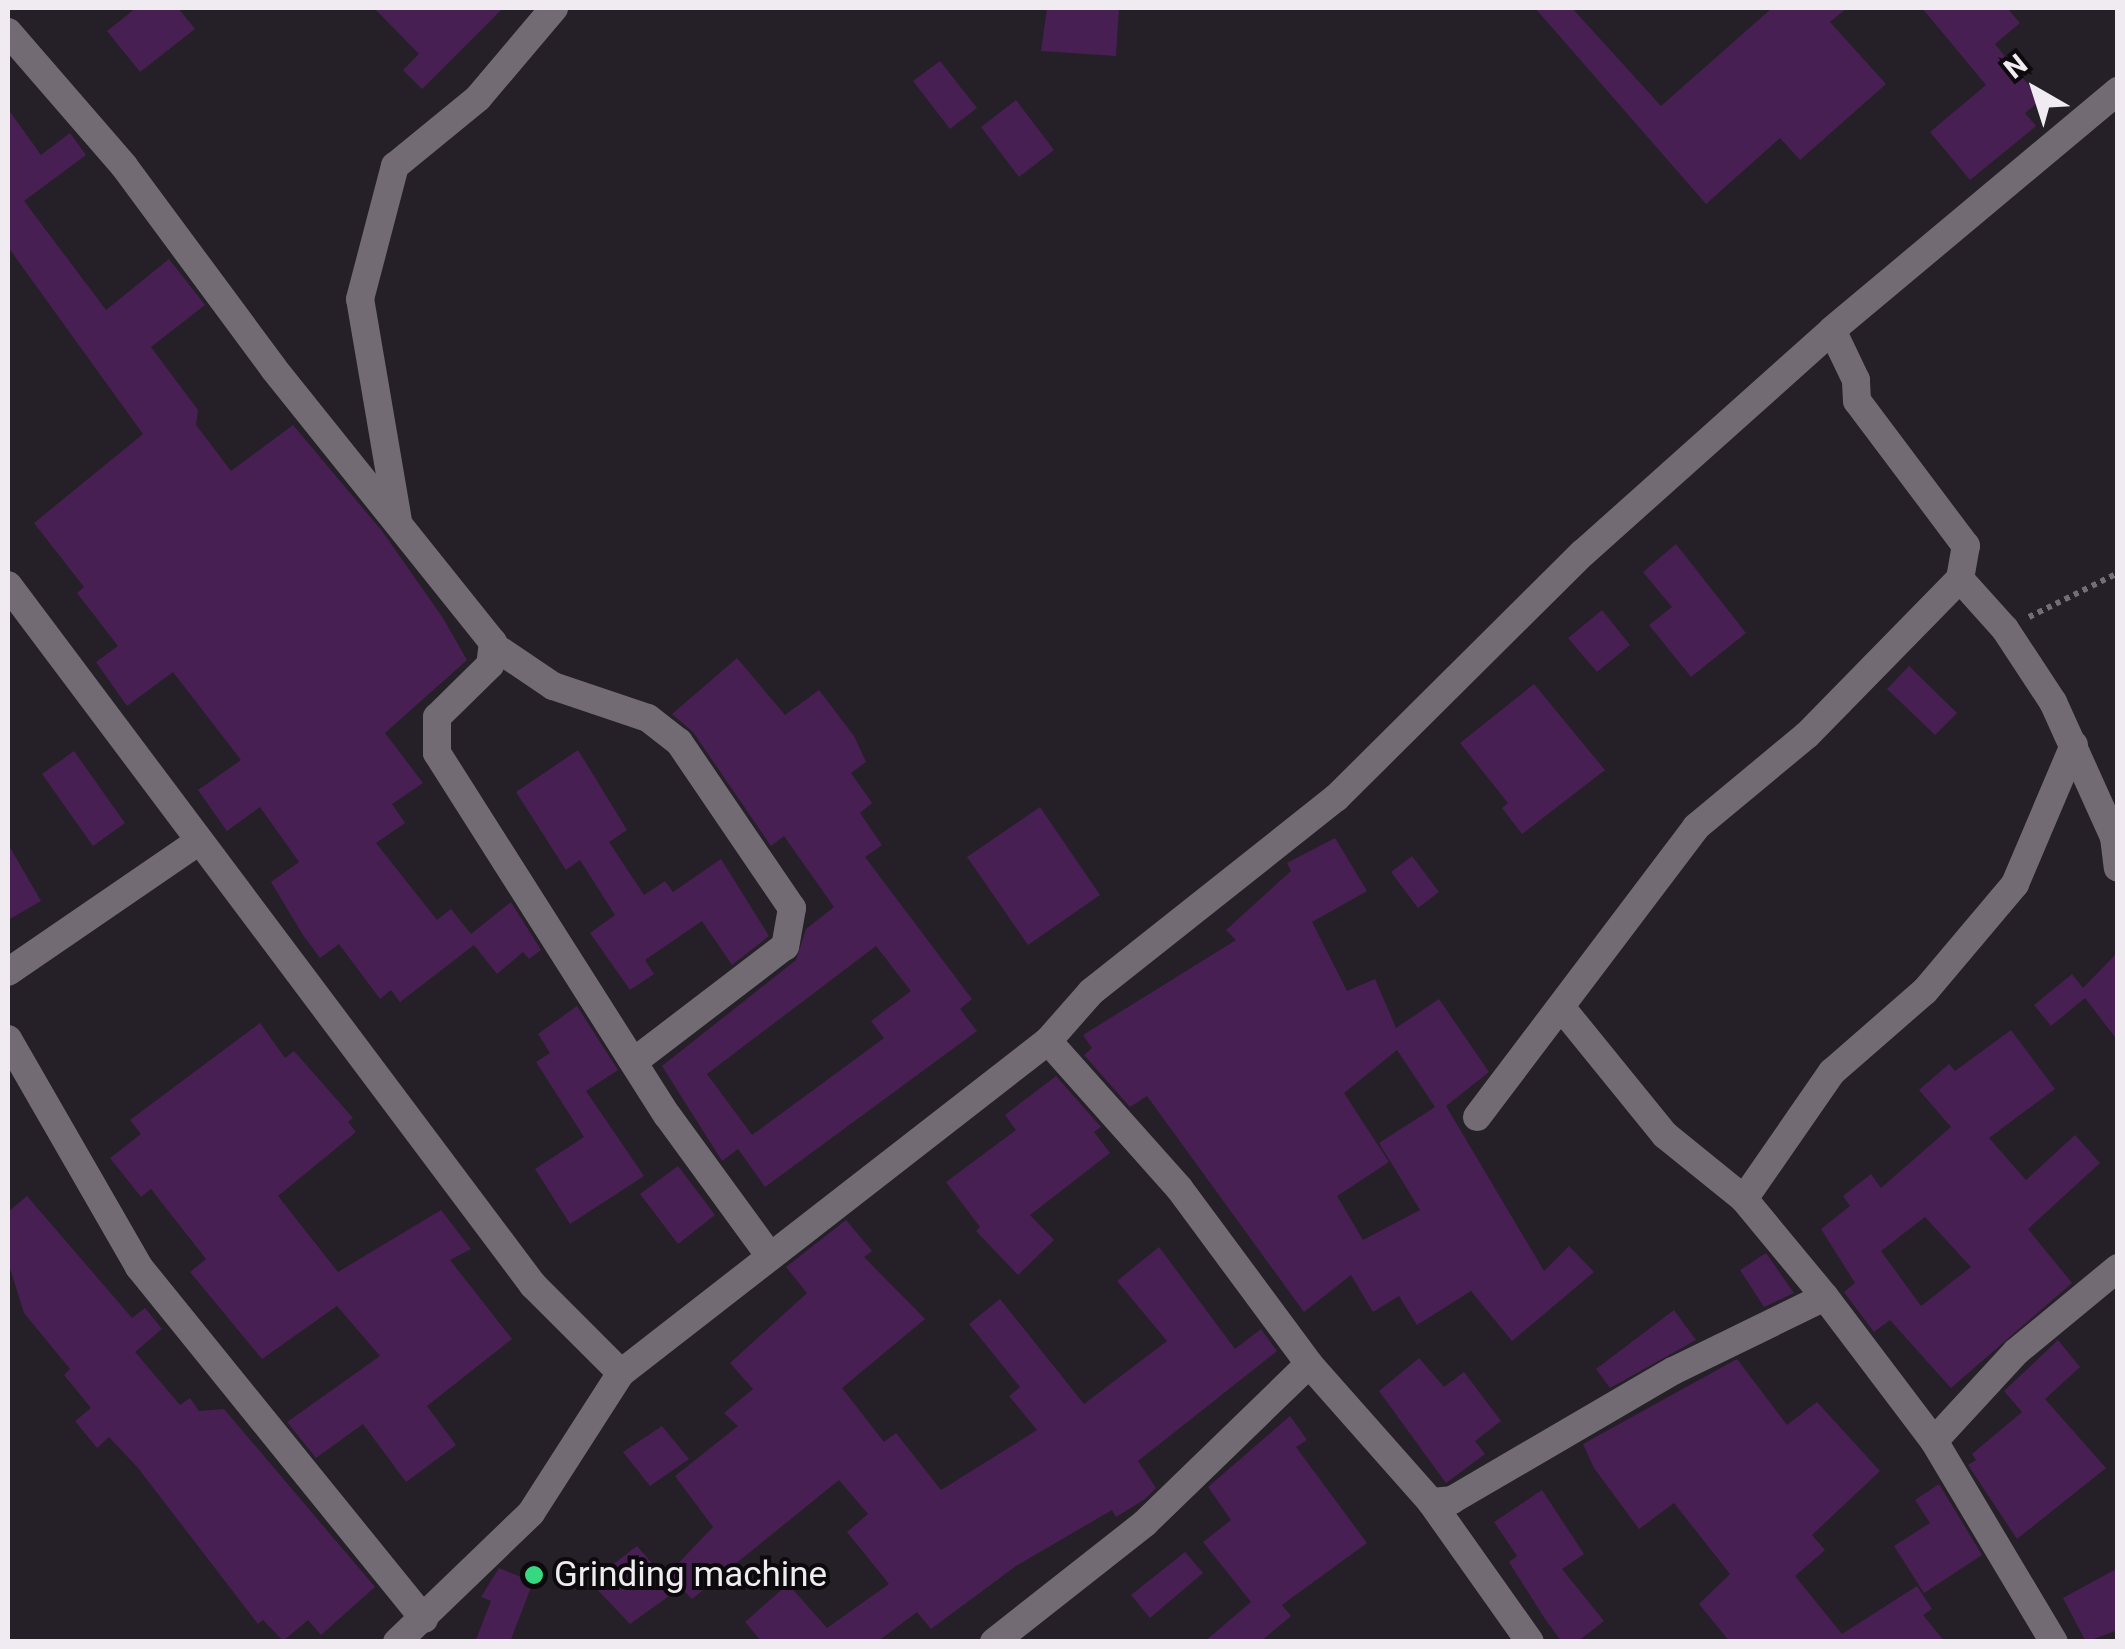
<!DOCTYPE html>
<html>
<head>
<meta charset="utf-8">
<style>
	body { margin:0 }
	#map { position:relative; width:2125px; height:1649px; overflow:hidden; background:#251f27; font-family:Roboto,sans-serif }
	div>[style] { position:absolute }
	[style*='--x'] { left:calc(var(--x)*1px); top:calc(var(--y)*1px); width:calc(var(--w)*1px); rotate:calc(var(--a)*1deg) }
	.building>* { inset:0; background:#481f52 }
	.path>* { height:6px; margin-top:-3px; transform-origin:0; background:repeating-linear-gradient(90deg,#736e75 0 5px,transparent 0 10px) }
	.minor>* { height:28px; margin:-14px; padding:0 14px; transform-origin:14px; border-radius:14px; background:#726b74 }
	.dots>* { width:28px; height:28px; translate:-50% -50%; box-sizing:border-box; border:5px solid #0d0a0d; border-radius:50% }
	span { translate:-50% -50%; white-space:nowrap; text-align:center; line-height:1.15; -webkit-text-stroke:8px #0d0a0d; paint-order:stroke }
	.poi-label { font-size:35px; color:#efebf0 }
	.left { translate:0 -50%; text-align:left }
	.frame { position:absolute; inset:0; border:10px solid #efebf0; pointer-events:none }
	.north { position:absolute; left:1985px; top:40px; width:100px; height:100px; -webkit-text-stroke:8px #0d0a0d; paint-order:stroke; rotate:321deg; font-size:28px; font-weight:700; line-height:40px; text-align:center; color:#efebf0 }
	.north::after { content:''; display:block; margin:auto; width:35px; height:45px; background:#efebf0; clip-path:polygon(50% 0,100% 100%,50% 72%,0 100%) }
</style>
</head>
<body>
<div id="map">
	<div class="building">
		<div style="clip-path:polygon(136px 8px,178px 8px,195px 29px,140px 72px,107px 31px)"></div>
		<div style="clip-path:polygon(374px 8px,503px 8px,422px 89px,403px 70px,419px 54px)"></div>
		<div style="clip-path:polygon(1047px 8px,1119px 8px,1116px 56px,1041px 51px)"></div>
		<div style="clip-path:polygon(1535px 8px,1572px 8px,1661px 106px,1772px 8px,1847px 8px,1830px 22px,1886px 84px,1800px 160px,1780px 138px,1706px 204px)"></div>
		<div style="clip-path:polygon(1922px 8px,2007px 8px,2020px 23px,1995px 44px,2041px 100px,2025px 113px,2036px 126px,1970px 180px,1930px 132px,1986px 85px)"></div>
		<div style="clip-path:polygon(940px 61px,977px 108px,950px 129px,913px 81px)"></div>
		<div style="clip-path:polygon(1016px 100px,1054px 150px,1019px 177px,981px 127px)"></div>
		<div style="clip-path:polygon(8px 109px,41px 155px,70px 133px,86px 155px,24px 201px,106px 310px,169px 259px,205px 305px,151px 347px,198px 410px,196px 425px,231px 471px,293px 425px,382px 531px,443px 618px,467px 660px,385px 733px,423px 783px,392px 804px,405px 823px,376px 843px,437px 920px,451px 909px,471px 934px,511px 902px,541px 950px,529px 959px,523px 952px,497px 974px,474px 945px,400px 1002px,391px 990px,380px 999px,339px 944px,320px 958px,303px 935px,271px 882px,299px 862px,260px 807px,227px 831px,198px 790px,241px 760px,173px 672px,127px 706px,96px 662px,118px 646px,77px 593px,84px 587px,34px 523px,143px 434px,8px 247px)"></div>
		<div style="clip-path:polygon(1676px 544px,1746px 633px,1691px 677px,1649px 625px,1672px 607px,1643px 572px)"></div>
		<div style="clip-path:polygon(1602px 610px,1630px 645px,1597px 672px,1568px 638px)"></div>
		<div style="clip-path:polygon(evenodd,737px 658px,785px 715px,819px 690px,854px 736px,866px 762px,851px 773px,872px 803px,860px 813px,882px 845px,865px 857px,972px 999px,960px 1009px,977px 1031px,765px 1187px,738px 1149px,722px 1161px,662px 1066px,796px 960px,806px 929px,834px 907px,784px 836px,771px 846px,693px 732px,672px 714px,737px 658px,876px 946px,911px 991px,871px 1021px,884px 1038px,752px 1135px,707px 1074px,876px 946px)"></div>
		<div style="clip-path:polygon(1909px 666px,1957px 713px,1935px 735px,1887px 689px)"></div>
		<div style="clip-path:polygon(1534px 684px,1605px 770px,1522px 834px,1502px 808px,1508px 803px,1460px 743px)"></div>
		<div style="clip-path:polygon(578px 750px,627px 830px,609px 842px,644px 895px,665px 881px,673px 892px,721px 859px,769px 936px,732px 965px,702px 921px,645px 960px,654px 974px,630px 990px,590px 933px,615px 915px,580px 860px,566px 870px,516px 792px)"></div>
		<div style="clip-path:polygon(74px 751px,125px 823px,93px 846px,42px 774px)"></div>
		<div style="clip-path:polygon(1040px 807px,1100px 895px,1028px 945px,967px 857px)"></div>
		<div style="clip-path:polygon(evenodd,1335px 838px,1367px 891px,1312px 922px,1347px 991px,1375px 979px,1396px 1028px,1439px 999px,1489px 1072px,1446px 1106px,1544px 1271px,1569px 1246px,1594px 1272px,1512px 1341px,1471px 1291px,1417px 1325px,1399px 1296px,1373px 1312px,1351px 1275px,1304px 1312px,1147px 1096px,1130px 1107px,1084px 1055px,1092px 1048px,1083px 1035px,1236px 940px,1226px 930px,1291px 871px,1287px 863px,1335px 838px,1397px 1050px,1435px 1107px,1379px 1143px,1420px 1210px,1363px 1240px,1337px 1196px,1389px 1162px,1344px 1093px,1397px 1050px)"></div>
		<div style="clip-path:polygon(8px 844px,41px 901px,8px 920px)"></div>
		<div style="clip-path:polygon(1412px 856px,1439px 892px,1418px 908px,1391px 872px)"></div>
		<div style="clip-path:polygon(2118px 952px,2118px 1041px,2085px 998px,2051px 1026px,2034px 1005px,2072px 974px,2083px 988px)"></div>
		<div style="clip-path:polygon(577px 1006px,618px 1070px,586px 1091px,644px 1176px,570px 1224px,535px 1169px,584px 1137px,536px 1062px,550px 1053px,538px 1034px)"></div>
		<div style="clip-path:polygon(260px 1023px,285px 1058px,294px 1051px,353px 1118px,348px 1122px,356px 1132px,278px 1196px,338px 1272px,441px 1210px,471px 1249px,450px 1260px,512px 1339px,427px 1406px,456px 1445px,406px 1482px,363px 1424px,316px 1458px,287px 1422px,380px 1356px,337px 1306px,262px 1359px,190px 1272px,206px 1259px,151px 1189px,141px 1197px,110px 1158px,141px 1134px,130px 1120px)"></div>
		<div style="clip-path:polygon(evenodd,2011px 1030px,2055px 1089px,1989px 1138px,2026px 1180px,2075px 1135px,2100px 1163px,2028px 1229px,2072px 1283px,1951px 1388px,1890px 1320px,1874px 1332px,1844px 1292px,1855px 1283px,1821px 1229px,1850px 1206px,1843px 1196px,1871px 1174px,1881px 1188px,1951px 1127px,1919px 1090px,1949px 1064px,1955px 1071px,2011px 1030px,1925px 1217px,1971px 1267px,1921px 1306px,1881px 1251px,1925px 1217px)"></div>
		<div style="clip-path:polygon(1056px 1076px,1101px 1127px,1094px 1132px,1110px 1153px,1030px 1215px,1054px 1240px,1018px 1275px,976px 1231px,980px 1227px,946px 1182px,1016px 1130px,1005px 1115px)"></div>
		<div style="clip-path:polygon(678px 1166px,715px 1215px,678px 1244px,640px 1194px)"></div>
		<div style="clip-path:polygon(27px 1196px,132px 1318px,145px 1308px,162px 1329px,135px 1352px,180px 1405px,190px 1398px,199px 1411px,224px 1409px,375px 1587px,321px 1635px,308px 1620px,283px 1641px,263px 1620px,258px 1624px,138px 1468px,109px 1437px,97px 1448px,75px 1421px,91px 1408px,64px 1375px,70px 1369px,24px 1313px,8px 1262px,8px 1212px)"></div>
		<div style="clip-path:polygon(846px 1220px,872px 1251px,864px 1257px,925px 1319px,842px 1388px,884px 1442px,896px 1433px,941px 1490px,1037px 1430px,1009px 1396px,1020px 1387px,969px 1324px,1000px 1299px,1084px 1404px,1167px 1341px,1117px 1281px,1159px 1247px,1235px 1349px,1261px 1329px,1277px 1351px,1138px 1461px,1156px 1488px,1145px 1499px,1116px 1517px,1112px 1510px,1016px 1566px,931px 1629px,917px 1612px,877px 1642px,762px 1642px,745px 1622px,788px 1584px,827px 1628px,889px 1584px,847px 1532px,868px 1514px,839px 1480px,692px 1599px,668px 1574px,713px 1527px,675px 1476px,738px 1426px,724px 1413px,753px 1389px,730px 1363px,807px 1293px,786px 1267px)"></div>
		<div style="clip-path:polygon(1766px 1253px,1794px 1293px,1764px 1307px,1740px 1270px)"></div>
		<div style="clip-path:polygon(1674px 1310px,1696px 1340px,1610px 1388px,1596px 1369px)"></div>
		<div style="clip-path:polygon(2058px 1340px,2080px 1367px,2045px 1399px,2106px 1468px,2017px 1539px,1968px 1465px,1976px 1460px,1972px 1454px,2022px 1412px,2004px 1391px)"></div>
		<div style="clip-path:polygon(1419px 1358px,1444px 1387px,1464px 1372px,1501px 1421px,1475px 1441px,1485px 1454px,1446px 1483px,1379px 1391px)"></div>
		<div style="clip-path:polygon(1737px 1359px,1787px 1425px,1817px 1402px,1880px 1471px,1812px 1535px,1825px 1550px,1795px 1576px,1842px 1634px,1917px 1586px,1932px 1609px,1923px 1615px,1945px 1642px,1730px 1642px,1699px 1604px,1730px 1574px,1674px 1503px,1639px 1529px,1594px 1468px,1583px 1444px)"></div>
		<div style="clip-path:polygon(1290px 1416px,1307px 1440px,1296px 1447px,1367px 1543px,1282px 1605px,1291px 1616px,1260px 1642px,1204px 1642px,1251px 1602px,1203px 1542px,1231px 1520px,1208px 1487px)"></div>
		<div style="clip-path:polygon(662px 1426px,689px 1459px,650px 1486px,623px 1452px)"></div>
		<div style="clip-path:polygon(1939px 1484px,1982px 1555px,1924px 1593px,1894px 1546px,1930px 1523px,1915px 1500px)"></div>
		<div style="clip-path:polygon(1542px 1490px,1584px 1554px,1562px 1569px,1604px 1621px,1577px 1642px,1562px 1642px,1545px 1619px,1509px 1562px,1517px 1556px,1494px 1522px)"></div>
		<div style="clip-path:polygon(637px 1546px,676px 1591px,630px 1624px,590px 1582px)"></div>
		<div style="clip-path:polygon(1185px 1552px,1203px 1573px,1150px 1618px,1131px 1595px)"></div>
		<div style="clip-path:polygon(499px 1568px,533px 1582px,510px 1642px,475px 1642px,491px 1601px,481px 1597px)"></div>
		<div style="clip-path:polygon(2118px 1568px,2118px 1630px,2086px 1642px,2063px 1598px)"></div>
	</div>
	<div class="path">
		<div style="--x:2029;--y:617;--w:99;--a:-26.3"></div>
	</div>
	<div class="minor">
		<div style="--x:8;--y:32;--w:177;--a:49.1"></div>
		<div style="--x:124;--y:166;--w:252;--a:53.5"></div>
		<div style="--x:274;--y:369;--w:350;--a:51.3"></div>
		<div style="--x:493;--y:642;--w:23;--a:97"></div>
		<div style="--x:490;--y:665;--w:74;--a:135.5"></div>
		<div style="--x:437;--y:717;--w:36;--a:90"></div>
		<div style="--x:437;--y:753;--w:429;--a:57.6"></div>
		<div style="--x:667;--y:1115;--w:175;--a:53.9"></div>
		<div style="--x:398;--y:521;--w:225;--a:-99.7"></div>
		<div style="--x:360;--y:299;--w:138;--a:-75.3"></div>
		<div style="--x:395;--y:166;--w:107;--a:-39.3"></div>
		<div style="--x:478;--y:98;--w:118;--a:-49.8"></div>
		<div style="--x:1960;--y:579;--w:67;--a:48"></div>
		<div style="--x:2005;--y:629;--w:87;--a:56.7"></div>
		<div style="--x:2053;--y:702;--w:148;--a:65.7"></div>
		<div style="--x:2114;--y:837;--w:31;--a:83"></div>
		<div style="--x:8;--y:585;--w:875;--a:53.13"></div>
		<div style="--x:533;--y:1285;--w:124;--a:45"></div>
		<div style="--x:495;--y:647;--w:70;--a:33.9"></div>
		<div style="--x:553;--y:686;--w:100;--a:18.6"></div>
		<div style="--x:648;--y:718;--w:39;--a:38"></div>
		<div style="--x:679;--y:742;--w:201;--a:55.8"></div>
		<div style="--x:792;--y:908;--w:39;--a:100"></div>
		<div style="--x:785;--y:946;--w:188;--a:142.6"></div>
		<div style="--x:8;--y:972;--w:230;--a:-34.4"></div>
		<div style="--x:1561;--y:1007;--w:165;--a:50.9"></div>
		<div style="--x:1665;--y:1135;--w:102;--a:39"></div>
		<div style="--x:1744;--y:1199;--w:127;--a:50.4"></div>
		<div style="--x:1825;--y:1297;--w:181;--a:52.9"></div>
		<div style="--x:1934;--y:1441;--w:234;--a:59.2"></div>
		<div style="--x:8;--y:1039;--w:263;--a:60.1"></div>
		<div style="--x:139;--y:1267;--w:453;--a:51"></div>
		<div style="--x:1048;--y:1041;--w:197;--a:48.3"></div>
		<div style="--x:1179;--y:1188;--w:219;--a:53.5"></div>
		<div style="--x:1309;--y:1364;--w:184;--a:48.5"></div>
		<div style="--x:1431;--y:1502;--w:171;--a:54.7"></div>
		<div style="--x:1477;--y:1117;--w:363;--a:-52.9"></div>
		<div style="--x:1696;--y:827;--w:144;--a:-39.7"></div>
		<div style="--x:1807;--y:735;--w:219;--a:-45.6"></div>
		<div style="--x:1960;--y:579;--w:34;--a:-80"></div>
		<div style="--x:1966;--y:546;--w:181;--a:-126.9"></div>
		<div style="--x:1857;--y:401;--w:21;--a:-93"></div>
		<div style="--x:1856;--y:380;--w:55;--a:-115.6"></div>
		<div style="--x:1744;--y:1199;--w:155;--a:-55.3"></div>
		<div style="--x:1832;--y:1072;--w:123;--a:-41.1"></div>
		<div style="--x:1925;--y:991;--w:140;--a:-49.9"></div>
		<div style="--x:2015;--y:884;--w:151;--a:-67"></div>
		<div style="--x:1934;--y:1441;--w:121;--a:-47.3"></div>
		<div style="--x:2016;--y:1352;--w:132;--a:-39.5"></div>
		<div style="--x:1431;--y:1502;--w:21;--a:-5"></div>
		<div style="--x:1452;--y:1500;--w:256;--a:-30.3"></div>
		<div style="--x:1673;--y:1371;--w:169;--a:-26"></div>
		<div style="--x:397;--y:1642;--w:186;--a:-43.9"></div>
		<div style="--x:531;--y:1513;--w:166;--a:-57.3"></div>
		<div style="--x:621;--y:1373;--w:541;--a:-37.87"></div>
		<div style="--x:1048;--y:1041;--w:65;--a:-48.7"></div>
		<div style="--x:1091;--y:992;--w:313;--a:-38.4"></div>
		<div style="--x:1336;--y:798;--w:348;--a:-44.8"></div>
		<div style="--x:1583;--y:553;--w:334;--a:-41.8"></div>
		<div style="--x:1832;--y:330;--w:373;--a:-39.9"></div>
		<div style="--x:994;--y:1642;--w:192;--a:-38.2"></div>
		<div style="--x:1145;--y:1523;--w:228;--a:-44.1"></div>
	</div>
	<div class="dots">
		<div style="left:534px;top:1575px;background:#37d880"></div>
	</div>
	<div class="poi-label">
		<span class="left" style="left:554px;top:1575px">Grinding machine</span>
	</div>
	<div class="frame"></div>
	<div class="north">N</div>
</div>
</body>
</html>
